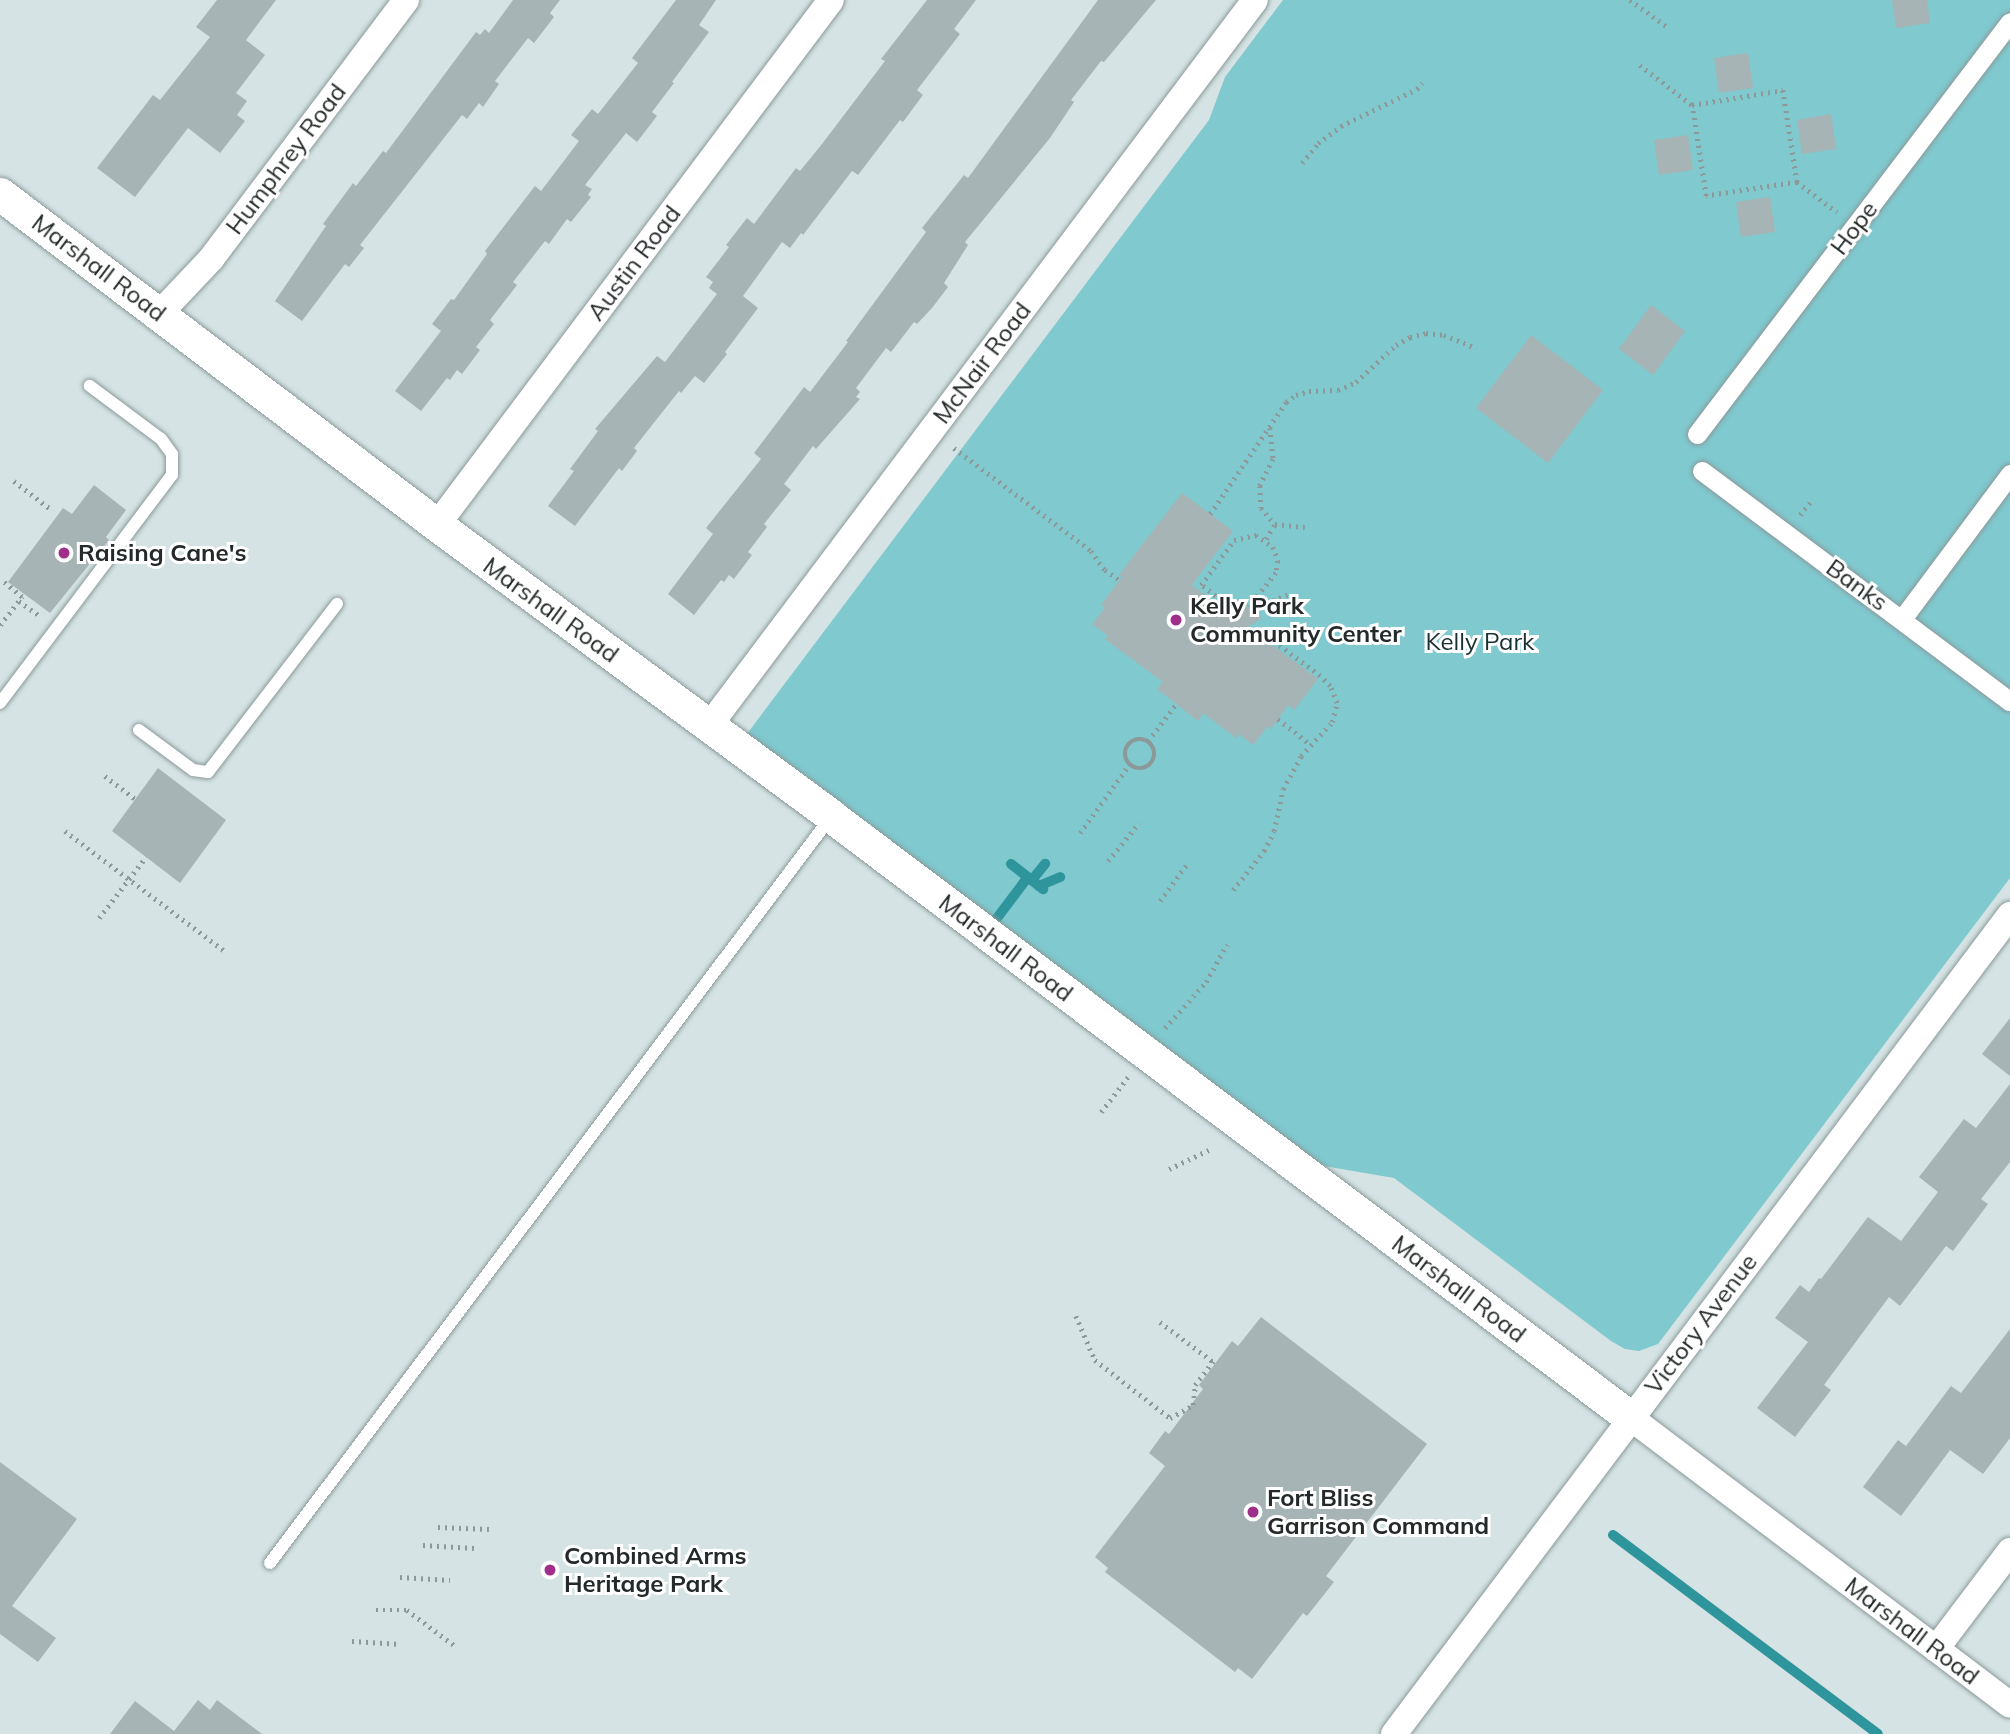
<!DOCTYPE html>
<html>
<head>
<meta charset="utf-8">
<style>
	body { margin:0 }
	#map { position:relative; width:2010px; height:1734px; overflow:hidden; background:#d5e3e4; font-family:Mulish,sans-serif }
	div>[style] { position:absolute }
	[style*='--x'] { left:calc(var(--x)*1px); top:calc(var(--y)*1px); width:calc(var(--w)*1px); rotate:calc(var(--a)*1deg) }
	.green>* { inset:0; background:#7fc9cf }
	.stream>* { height:10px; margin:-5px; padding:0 5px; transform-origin:5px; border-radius:5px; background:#2f959d }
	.building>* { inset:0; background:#a6b4b5 }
	.path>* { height:4.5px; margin-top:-2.25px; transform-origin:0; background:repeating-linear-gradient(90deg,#8d9899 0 2px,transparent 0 7px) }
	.path>.ring { margin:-2.25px; padding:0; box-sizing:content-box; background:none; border:4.5px solid #8d9899; border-radius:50% }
	.roads { filter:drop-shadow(0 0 2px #8b999a) drop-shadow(0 0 2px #8b999a) }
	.service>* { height:12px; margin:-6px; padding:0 6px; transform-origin:6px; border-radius:6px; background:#fff }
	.pedestrian>* { height:19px; margin:-9.5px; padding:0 9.5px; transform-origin:9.5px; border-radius:9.5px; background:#fff }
	.minor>* { height:26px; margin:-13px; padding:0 13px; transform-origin:13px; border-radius:13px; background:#fff }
	.tertiary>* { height:33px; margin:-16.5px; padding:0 16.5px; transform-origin:16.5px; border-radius:16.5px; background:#fff }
	.dots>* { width:19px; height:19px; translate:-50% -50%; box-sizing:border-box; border:4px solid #fff; border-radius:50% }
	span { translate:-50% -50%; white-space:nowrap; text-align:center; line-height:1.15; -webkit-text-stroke:6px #fff; paint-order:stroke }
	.street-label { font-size:24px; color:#24292a }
	.poi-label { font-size:24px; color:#24292a; font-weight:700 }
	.left { translate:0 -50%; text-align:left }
	.park-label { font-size:24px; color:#1a3133 }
</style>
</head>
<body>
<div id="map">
	<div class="green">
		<div style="clip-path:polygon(1283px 0,2010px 0,2010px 878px,1658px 1344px,1639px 1351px,1625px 1349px,1611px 1341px,1394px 1178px,1283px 1159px,737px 747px,1209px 120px,1225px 77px)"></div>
	</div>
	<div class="stream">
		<div style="--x:1011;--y:864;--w:41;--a:38"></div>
		<div style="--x:1032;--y:880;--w:21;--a:-51"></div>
		<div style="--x:1039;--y:886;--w:23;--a:-23"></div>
		<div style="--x:988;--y:930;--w:66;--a:-53"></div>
		<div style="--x:1613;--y:1535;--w:331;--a:36.9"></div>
	</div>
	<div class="building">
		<div style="clip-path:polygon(217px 0,276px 0,246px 40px,265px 55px,236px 93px,247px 101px,237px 115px,245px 121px,220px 153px,188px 128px,135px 197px,97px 168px,153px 95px,160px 100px,210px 37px,196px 27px)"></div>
		<div style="clip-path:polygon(513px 0,560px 0,550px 13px,554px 17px,534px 43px,528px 38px,495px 81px,499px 84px,483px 107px,479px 103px,467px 119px,462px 115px,360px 245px,364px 248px,349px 267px,345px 264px,302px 321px,275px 301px,326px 226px,323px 224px,353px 183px,356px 186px,383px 151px,386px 153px,476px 32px,480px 35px,485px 29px,489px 33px)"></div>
		<div style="clip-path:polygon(676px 0,716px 0,699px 25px,709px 32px,672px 82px,674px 83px,652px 112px,657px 116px,637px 142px,626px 133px,585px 185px,592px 189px,588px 195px,591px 197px,571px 222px,567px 219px,549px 244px,545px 241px,513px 282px,517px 285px,490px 320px,494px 324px,476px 347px,480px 350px,462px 374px,457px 370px,450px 380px,447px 378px,421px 411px,395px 391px,441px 331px,432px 324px,451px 299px,454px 300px,487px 254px,485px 251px,535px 186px,541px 191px,579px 141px,571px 135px,592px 109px,598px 114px,638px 63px,632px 58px)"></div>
		<div style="clip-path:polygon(927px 0,976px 0,954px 29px,960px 34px,917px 90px,923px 95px,903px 122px,900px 120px,858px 175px,852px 171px,803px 235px,801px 233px,790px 248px,782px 242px,743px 296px,758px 308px,725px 352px,727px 354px,704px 383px,695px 376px,681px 393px,679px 391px,634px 448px,637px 451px,622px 471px,619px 468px,575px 526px,548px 506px,574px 471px,570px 469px,598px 431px,595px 429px,657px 356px,665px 362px,717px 294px,709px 288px,713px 282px,706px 277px,729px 247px,726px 245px,747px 218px,754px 224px,796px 168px,800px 171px,822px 144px,885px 61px,881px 59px)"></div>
		<div style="clip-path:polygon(1098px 0,1156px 0,1104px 62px,1101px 61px,1071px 100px,1074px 102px,1050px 138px,965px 242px,968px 245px,944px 283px,948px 287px,932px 308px,917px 324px,914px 322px,891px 352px,886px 348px,856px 388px,860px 392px,856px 397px,860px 399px,816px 449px,813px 446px,784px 484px,791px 490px,764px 524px,767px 527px,748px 552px,752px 555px,734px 579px,729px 575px,724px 582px,721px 580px,694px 615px,668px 594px,713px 534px,706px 528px,761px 459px,754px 453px,804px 387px,810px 392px,848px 342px,846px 341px,926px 232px,922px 228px,964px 175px,968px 178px)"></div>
		<div style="clip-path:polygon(1892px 0,1927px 0,1930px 23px,1896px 28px)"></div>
		<div style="clip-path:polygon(1748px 53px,1753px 88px,1719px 93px,1714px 58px)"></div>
		<div style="clip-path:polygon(1831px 114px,1836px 149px,1802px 154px,1797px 120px)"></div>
		<div style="clip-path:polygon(1688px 135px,1693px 170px,1659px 175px,1654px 140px)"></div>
		<div style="clip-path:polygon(1770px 197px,1775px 232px,1741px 237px,1736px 202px)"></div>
		<div style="clip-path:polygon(1651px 305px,1685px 331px,1653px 375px,1619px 349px)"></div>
		<div style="clip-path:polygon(1531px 335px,1603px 390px,1548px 463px,1476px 408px)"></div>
		<div style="clip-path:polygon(94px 485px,126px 510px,106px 537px,109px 540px,50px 613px,8px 582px,63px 508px,72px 514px)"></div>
		<div style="clip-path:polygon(1182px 493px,1233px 531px,1192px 585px,1229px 613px,1239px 600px,1262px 618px,1248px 627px,1318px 679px,1294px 710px,1288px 705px,1271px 729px,1268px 726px,1253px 745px,1239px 734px,1236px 738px,1203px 713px,1198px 721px,1157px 689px,1163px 682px,1105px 639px,1108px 636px,1092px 624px,1105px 608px,1101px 605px,1122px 577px,1119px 575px)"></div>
		<div style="clip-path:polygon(158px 768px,226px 820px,180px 883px,112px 831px)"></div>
		<div style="clip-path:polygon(2010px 1018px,2010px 1076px,1982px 1054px)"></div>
		<div style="clip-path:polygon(2010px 1084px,2010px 1162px,1981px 1199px,1988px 1204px,1953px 1251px,1946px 1246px,1900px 1306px,1889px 1297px,1824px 1385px,1831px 1390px,1795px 1437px,1757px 1408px,1808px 1342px,1775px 1318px,1800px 1285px,1809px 1292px,1819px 1278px,1821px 1279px,1868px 1217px,1901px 1241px,1938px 1192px,1919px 1177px,1964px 1119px,1976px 1128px)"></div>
		<div style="clip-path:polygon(1261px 1317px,1427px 1444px,1326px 1576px,1334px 1582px,1307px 1616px,1303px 1613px,1252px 1679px,1238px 1668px,1235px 1672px,1105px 1572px,1108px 1568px,1095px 1557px,1165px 1466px,1149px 1453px,1165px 1431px,1169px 1434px,1203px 1389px,1199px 1385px,1232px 1341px,1238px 1346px)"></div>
		<div style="clip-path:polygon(2010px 1329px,2010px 1438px,1983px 1474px,1950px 1450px,1901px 1516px,1863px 1487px,1898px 1440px,1906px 1446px,1951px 1386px,1961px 1393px)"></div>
		<div style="clip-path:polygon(0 1462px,77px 1519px,12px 1606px,56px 1638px,38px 1662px,0 1634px)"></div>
		<div style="clip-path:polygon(198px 1700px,210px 1710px,217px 1700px,262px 1734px,110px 1734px,135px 1701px,174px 1731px)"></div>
	</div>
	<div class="path">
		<div style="--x:1630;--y:0;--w:48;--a:35.7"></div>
		<div style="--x:1640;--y:65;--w:66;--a:37.6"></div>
		<div style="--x:1302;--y:163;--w:26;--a:-51"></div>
		<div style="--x:1318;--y:143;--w:29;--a:-36"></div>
		<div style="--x:1341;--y:126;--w:85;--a:-26"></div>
		<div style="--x:1417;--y:89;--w:8;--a:-50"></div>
		<div style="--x:1797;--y:182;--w:92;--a:171.3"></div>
		<div style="--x:1706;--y:196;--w:92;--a:-98.7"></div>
		<div style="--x:1692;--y:105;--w:92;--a:-9.4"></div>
		<div style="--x:1783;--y:90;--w:93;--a:81.3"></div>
		<div style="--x:1797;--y:182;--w:50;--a:36.9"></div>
		<div style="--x:1270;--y:428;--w:31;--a:84"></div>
		<div style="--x:1273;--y:459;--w:30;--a:116"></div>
		<div style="--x:1260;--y:486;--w:22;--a:87"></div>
		<div style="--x:1261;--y:508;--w:21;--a:49"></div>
		<div style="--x:1275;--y:524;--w:30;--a:6"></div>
		<div style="--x:954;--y:448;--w:171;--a:36.9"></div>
		<div style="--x:1091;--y:551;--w:24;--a:54"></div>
		<div style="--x:1105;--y:570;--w:18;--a:34"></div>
		<div style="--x:14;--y:481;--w:49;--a:37.6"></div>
		<div style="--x:1210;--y:514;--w:135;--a:-55.8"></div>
		<div style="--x:1286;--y:402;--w:12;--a:-35"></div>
		<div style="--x:1296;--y:395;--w:14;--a:-17"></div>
		<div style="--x:1309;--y:391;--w:29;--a:-2"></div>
		<div style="--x:1338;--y:390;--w:20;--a:-24"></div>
		<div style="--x:1356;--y:382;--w:54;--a:-42.8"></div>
		<div style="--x:1396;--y:345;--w:16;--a:-30"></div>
		<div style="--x:1410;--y:337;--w:16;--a:-14"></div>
		<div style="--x:1426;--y:333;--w:18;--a:6"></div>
		<div style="--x:1444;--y:335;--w:35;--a:22"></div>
		<div style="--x:1800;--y:515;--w:16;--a:-52"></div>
		<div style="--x:1266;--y:539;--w:17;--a:-59"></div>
		<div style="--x:1256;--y:598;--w:11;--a:27"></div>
		<div style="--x:1266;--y:603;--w:25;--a:-21"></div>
		<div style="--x:19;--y:601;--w:27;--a:36"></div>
		<div style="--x:1232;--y:609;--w:39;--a:-142"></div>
		<div style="--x:1201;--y:585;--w:56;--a:-53.7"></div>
		<div style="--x:1234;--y:540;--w:23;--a:-13"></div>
		<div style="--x:1256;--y:535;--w:21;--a:35"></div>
		<div style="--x:1273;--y:547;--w:15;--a:70"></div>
		<div style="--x:1278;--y:561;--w:12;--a:99"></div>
		<div style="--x:1276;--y:573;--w:43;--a:128.5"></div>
		<div style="--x:0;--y:625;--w:36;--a:-52"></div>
		<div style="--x:22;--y:597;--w:27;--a:-141"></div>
		<div style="--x:1278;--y:719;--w:41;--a:38"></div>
		<div class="ring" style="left:1125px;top:739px;width:25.5px;height:25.5px"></div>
		<div style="--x:1148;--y:741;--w:46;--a:-52.9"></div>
		<div style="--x:105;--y:776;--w:39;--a:37"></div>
		<div style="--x:65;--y:831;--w:201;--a:36.9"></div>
		<div style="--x:1080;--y:833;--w:84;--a:-54.2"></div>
		<div style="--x:1108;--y:861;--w:49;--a:-50.8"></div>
		<div style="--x:1233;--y:890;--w:50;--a:-51.5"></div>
		<div style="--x:1264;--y:851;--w:22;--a:-63"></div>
		<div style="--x:1274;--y:831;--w:43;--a:-77.9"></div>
		<div style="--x:1283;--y:789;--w:38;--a:-61"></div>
		<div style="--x:1301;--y:756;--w:46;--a:-47.6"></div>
		<div style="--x:1332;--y:722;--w:20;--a:-75"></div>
		<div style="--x:1337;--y:703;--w:18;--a:-112"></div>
		<div style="--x:1330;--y:686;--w:14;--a:-135"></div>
		<div style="--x:1320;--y:676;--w:84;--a:-143.3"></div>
		<div style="--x:1160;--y:901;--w:49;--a:-54.1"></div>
		<div style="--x:99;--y:918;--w:77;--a:-52.4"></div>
		<div style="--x:1165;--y:1028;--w:62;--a:-48.3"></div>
		<div style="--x:1206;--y:982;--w:43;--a:-61.1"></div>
		<div style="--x:1101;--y:1112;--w:44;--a:-52.4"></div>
		<div style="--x:1169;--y:1169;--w:44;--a:-25.4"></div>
		<div style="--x:1076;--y:1316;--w:48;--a:66.6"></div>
		<div style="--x:1095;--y:1360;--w:95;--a:37.7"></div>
		<div style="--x:1170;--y:1418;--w:26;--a:-29"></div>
		<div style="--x:1193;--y:1405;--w:20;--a:-84"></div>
		<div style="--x:1195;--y:1385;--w:30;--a:-53"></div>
		<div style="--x:1160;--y:1322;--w:69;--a:36.7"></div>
		<div style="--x:438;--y:1527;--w:51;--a:2.2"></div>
		<div style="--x:423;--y:1545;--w:51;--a:3.4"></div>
		<div style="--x:400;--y:1577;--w:50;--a:3.4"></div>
		<div style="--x:376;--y:1610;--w:31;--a:0"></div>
		<div style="--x:407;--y:1610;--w:59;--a:36.7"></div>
		<div style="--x:352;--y:1641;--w:49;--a:3.5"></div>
	</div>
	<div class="roads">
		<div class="service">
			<div style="--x:0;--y:703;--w:286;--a:-53"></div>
			<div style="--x:172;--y:475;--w:21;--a:-90"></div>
			<div style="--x:172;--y:454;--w:19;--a:-126"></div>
			<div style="--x:161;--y:439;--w:89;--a:-143.3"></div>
			<div style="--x:139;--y:730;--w:67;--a:36.5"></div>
			<div style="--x:193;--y:770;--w:15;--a:8"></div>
			<div style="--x:208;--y:772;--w:212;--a:-52.5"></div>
			<div style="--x:270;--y:1563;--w:933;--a:-53.06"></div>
		</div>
		<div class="pedestrian">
			<div style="--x:1697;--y:434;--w:517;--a:-52.78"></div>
			<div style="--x:1702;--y:471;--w:384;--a:36.8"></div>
			<div style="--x:1902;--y:619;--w:181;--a:-53.3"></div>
		</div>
		<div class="minor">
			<div style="--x:160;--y:313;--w:74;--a:-46.6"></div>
			<div style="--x:211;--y:259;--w:324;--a:-53"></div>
			<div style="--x:437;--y:525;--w:656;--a:-53.11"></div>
			<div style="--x:709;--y:726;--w:908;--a:-53.05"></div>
			<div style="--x:1631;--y:1418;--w:475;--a:37.1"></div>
			<div style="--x:1936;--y:1649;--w:123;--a:-52.9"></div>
			<div style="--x:1394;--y:1734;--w:1025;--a:-53.05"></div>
		</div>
		<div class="tertiary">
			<div style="--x:0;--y:194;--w:548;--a:37.14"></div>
			<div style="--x:437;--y:525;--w:490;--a:36.4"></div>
			<div style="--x:831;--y:816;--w:1001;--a:36.96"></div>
		</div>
	</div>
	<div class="dots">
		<div style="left:64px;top:553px;background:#a02f8b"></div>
		<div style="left:1176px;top:620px;background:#a02f8b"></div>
		<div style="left:1253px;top:1512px;background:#a02f8b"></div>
		<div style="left:550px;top:1570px;background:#a02f8b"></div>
	</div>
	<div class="street-label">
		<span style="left:286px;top:159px;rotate:-53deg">Humphrey Road</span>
		<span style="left:1854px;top:228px;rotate:-53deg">Hope</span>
		<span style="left:634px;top:263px;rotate:-53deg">Austin Road</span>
		<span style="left:99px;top:268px;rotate:37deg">Marshall Road</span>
		<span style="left:982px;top:363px;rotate:-53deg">McNair Road</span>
		<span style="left:1857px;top:585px;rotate:36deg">Banks</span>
		<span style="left:551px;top:610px;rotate:36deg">Marshall Road</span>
		<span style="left:1006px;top:948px;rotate:37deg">Marshall Road</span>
		<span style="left:1459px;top:1289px;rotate:37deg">Marshall Road</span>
		<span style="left:1701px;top:1324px;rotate:-53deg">Victory Avenue</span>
		<span style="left:1912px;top:1631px;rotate:37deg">Marshall Road</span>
	</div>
	<div class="poi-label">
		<span class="left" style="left:78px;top:553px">Raising Cane's</span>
		<span class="left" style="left:1190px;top:620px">Kelly Park<br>Community Center</span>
		<span class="left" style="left:1267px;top:1512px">Fort Bliss<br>Garrison Command</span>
		<span class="left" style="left:564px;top:1570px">Combined Arms<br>Heritage Park</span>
	</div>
	<div class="park-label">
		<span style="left:1480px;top:642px">Kelly Park</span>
	</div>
</div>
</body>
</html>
